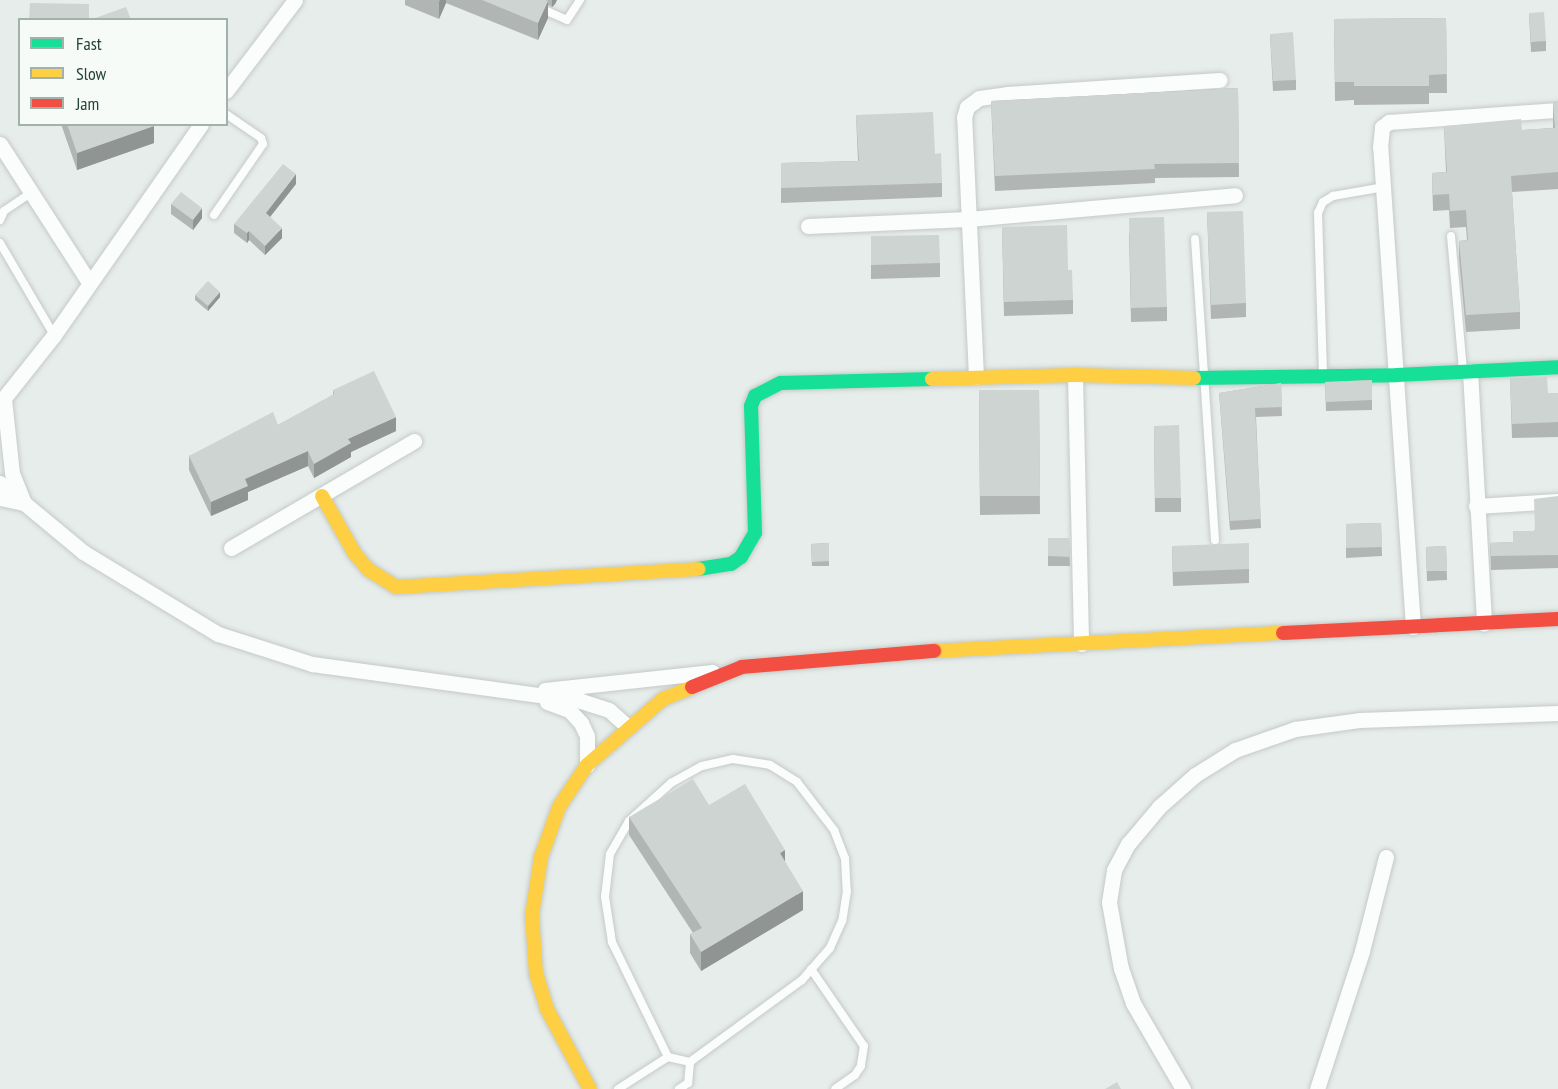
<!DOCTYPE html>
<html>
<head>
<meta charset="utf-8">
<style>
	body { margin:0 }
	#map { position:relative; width:1558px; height:1089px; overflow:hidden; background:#e7edea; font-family:"PT Sans Narrow",sans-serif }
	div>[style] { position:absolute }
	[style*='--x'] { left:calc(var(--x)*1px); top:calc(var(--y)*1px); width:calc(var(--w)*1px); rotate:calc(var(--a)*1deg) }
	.roads { filter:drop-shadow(0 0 2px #c4cac7) drop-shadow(0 0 2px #c4cac7) }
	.lane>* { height:8px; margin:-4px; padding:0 4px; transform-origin:4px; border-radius:4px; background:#fbfcfc }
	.street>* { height:15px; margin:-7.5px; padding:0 7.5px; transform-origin:7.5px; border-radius:7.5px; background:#fbfcfc }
	.fast>* { height:14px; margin:-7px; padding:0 7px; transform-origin:7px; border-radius:7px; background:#16e098 }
	.slow>* { height:14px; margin:-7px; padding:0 7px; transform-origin:7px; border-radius:7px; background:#ffcf43 }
	.jam>* { height:14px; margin:-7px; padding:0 7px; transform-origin:7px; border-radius:7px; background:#f24e42 }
	.wall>* { inset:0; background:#b1b6b4 }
	.shaded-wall>* { inset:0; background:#909492 }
	.building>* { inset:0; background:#ced4d1 }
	span { translate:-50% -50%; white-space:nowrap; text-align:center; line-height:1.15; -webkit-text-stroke:6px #f6fbf8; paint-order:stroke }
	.legend { position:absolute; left:18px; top:18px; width:210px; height:108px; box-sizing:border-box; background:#f6fbf8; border:2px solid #a2b1ac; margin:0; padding:8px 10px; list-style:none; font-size:18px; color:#234239 }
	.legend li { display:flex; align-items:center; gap:12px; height:30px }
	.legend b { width:30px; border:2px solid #a2b1ac }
</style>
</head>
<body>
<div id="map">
	<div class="roads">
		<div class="lane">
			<div style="--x:522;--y:0;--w:49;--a:24"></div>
			<div style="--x:567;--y:20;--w:24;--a:-57"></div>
			<div style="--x:214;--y:215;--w:86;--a:-55.4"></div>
			<div style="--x:263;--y:144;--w:6;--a:-108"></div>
			<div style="--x:261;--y:138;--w:42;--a:-145.6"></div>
			<div style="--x:0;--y:220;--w:10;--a:-66"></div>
			<div style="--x:4;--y:211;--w:30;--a:-34"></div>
			<div style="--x:1451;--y:236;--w:135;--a:84.9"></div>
			<div style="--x:1195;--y:239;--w:302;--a:86.2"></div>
			<div style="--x:0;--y:243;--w:107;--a:59.6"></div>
			<div style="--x:1323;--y:373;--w:160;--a:-91.8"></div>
			<div style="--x:1318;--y:213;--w:12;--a:-66"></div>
			<div style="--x:1323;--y:202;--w:12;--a:-31"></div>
			<div style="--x:1333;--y:196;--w:52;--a:-10"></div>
			<div style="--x:811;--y:969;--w:93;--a:55.5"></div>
			<div style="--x:864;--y:1046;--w:20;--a:99"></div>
			<div style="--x:861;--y:1066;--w:11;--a:124"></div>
			<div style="--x:855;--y:1075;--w:24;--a:145"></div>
			<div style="--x:668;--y:1057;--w:128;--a:-116"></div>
			<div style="--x:612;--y:942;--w:46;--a:-98.8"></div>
			<div style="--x:605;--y:897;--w:43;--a:-83.4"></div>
			<div style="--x:610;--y:854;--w:38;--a:-60"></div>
			<div style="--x:629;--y:821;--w:57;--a:-42.1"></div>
			<div style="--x:671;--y:783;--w:35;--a:-29"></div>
			<div style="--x:702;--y:766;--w:32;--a:-13"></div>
			<div style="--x:733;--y:759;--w:37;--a:9"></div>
			<div style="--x:770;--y:765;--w:32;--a:32"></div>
			<div style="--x:797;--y:782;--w:61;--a:52.4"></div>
			<div style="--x:834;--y:830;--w:30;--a:69"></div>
			<div style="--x:845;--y:858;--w:33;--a:87"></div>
			<div style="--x:847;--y:891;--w:30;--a:99"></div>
			<div style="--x:842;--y:921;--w:30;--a:114"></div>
			<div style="--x:830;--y:948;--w:43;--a:131.2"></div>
			<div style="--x:802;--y:980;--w:139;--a:143.8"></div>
			<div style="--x:690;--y:1062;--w:21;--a:95"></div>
			<div style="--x:688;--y:1083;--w:11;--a:146"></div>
			<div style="--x:618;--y:1089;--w:59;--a:-32.6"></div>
			<div style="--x:668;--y:1057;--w:23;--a:13"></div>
		</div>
		<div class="street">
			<div style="--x:226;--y:91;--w:114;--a:-52.8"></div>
			<div style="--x:0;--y:144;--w:164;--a:57.2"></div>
			<div style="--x:808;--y:226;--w:160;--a:-2.5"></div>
			<div style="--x:968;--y:219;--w:268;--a:-5.1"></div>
			<div style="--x:1470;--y:371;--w:253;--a:86.8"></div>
			<div style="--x:1075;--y:375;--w:269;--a:88.7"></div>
			<div style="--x:976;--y:377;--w:260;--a:-92.6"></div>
			<div style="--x:964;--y:117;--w:10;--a:-73"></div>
			<div style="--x:967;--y:107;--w:15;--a:-37"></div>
			<div style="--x:979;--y:98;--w:28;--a:-8"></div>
			<div style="--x:1007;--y:94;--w:213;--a:-3.8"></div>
			<div style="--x:0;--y:403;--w:87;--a:-51.5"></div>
			<div style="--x:54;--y:335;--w:257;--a:-55.1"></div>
			<div style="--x:0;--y:483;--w:108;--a:39.7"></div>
			<div style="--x:83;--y:552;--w:158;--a:31.3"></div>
			<div style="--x:218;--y:634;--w:99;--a:17.7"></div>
			<div style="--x:312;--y:664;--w:272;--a:7.8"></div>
			<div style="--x:581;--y:701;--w:29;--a:18"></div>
			<div style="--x:609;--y:710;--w:24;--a:42"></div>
			<div style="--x:0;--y:498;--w:25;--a:12"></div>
			<div style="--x:24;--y:503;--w:32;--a:-112"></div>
			<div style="--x:12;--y:473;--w:74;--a:-96.2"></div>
			<div style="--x:1476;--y:506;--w:82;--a:-3.5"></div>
			<div style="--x:231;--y:548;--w:212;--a:-30.3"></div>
			<div style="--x:1413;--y:627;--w:481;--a:-93.9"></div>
			<div style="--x:1380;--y:147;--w:20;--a:-84"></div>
			<div style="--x:1382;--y:127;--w:9;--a:-36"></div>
			<div style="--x:1389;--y:122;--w:169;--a:-4.1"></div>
			<div style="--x:545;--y:690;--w:168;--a:-6.2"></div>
			<div style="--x:547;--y:702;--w:23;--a:20"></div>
			<div style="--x:569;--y:710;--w:18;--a:47"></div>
			<div style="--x:581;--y:723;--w:14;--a:65"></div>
			<div style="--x:587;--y:736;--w:29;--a:90"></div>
			<div style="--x:1183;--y:1089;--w:99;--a:-120.2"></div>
			<div style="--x:1133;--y:1003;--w:36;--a:-109"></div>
			<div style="--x:1121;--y:969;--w:68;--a:-100.2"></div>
			<div style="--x:1109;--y:902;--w:32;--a:-81"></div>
			<div style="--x:1114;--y:870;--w:30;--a:-62"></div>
			<div style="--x:1128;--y:844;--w:48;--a:-50"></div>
			<div style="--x:1159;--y:807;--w:48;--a:-41.6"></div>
			<div style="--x:1195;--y:775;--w:47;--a:-32"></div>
			<div style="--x:1235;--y:750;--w:64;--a:-19.3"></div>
			<div style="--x:1295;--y:729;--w:66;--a:-7.9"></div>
			<div style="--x:1360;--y:720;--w:198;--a:-2"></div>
			<div style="--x:1317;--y:1089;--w:145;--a:-71.9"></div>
			<div style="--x:1362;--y:951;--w:97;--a:-75.7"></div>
		</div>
		<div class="fast">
			<div style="--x:1194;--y:378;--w:203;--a:-0.8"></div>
			<div style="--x:1397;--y:375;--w:161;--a:-2.8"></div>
			<div style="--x:698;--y:569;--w:33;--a:-9"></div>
			<div style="--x:731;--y:564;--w:12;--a:-35"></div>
			<div style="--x:741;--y:557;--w:28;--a:-60"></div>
			<div style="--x:755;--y:533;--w:127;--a:-91.8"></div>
			<div style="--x:751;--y:406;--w:11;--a:-68"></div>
			<div style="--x:755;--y:396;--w:29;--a:-27"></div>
			<div style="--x:781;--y:383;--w:151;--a:-1.5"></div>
		</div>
		<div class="slow">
			<div style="--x:932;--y:379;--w:143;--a:-1.6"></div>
			<div style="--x:1075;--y:375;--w:119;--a:1.4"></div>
			<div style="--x:322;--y:496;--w:67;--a:60.4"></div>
			<div style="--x:355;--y:554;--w:21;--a:49"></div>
			<div style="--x:369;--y:570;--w:32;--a:32"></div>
			<div style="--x:396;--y:587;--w:303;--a:-3.4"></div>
			<div style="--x:934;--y:651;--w:349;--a:-3"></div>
			<div style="--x:590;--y:1089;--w:91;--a:-118.3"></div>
			<div style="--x:547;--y:1009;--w:37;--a:-107"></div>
			<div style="--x:536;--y:974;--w:59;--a:-93.9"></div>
			<div style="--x:532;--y:915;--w:59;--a:-81.2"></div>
			<div style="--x:541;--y:857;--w:53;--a:-70.2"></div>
			<div style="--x:559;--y:807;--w:50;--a:-56.3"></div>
			<div style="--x:587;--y:765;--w:101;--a:-41"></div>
			<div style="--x:663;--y:699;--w:31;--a:-22"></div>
		</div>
		<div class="jam">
			<div style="--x:1283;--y:633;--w:275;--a:-2.9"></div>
			<div style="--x:692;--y:687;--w:54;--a:-21.8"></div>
			<div style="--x:742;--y:667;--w:193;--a:-4.8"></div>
		</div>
	</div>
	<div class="wall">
		<div style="clip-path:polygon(405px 0,557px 0,555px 4px,552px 7px,548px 5px,548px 18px,538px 40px,446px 3px,439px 19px,405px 5px)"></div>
		<div style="clip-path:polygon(1529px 13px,1546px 41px,1546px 51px,1531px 52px)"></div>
		<div style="clip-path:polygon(1446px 18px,1447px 93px,1429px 93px,1429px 104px,1354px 105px,1354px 100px,1335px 101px,1334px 19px)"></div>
		<div style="clip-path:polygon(1270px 34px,1296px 80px,1296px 90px,1273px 91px)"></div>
		<div style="clip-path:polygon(1238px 88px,1239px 177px,1155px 178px,1155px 183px,995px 191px,991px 101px)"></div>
		<div style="clip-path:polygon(1558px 101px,1558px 189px,1512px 192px,1520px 312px,1520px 329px,1466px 332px,1459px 258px,1459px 241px,1467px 240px,1466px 227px,1450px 228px,1449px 210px,1433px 211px,1432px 173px,1446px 172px,1444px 126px,1522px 130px,1553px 128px,1553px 103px)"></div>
		<div style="clip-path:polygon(856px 115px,935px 154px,942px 183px,942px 197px,781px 203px,781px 163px,858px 161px)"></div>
		<div style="clip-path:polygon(61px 124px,154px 124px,154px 143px,77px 170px)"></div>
		<div style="clip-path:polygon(296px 184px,270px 217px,282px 238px,265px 255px,249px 240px,247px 243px,234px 233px,234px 224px)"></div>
		<div style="clip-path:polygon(171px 204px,202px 218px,193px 230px,171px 214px)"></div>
		<div style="clip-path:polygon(1207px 212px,1246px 303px,1246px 317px,1211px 319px)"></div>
		<div style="clip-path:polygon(1002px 227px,1068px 270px,1073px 300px,1073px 314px,1004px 316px)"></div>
		<div style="clip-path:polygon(1129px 232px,1167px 307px,1167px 321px,1131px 322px)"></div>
		<div style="clip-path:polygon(871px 236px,940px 263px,940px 277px,871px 279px)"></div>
		<div style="clip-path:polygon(195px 295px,220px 297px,208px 311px,195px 300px)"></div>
		<div style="clip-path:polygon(1510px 378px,1548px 393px,1558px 393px,1558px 437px,1512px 438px)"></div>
		<div style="clip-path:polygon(1372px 380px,1372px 410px,1326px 411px,1325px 382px)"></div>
		<div style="clip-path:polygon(1281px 383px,1282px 416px,1256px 417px,1261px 528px,1230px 530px,1219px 393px)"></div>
		<div style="clip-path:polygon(333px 390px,396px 431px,351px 452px,351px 457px,314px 478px,308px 466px,248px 492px,248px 500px,211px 516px,189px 470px,189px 456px,278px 425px,333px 395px)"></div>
		<div style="clip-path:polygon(979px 390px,1039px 390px,1040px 514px,980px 515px)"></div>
		<div style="clip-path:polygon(1154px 426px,1181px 498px,1181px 512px,1155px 512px)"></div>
		<div style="clip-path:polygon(1558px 496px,1558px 568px,1491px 570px,1490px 543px,1513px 542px,1534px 531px)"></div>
		<div style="clip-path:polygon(1381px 523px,1382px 556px,1346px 558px,1346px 524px)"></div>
		<div style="clip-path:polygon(1048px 538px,1069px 538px,1070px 566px,1048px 566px)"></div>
		<div style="clip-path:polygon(829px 543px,829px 566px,812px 566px,811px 544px)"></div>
		<div style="clip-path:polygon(1172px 546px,1249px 569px,1249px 583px,1173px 586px)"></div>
		<div style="clip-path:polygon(1446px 546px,1447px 580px,1427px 581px,1426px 547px)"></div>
		<div style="clip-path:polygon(709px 805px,785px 862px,803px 910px,701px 971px,690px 953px,690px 934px,693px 933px,629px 835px,629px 817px)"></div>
	</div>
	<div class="shaded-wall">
		<div style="clip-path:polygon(440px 0,446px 0,446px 3px,439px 19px,439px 2px)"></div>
		<div style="clip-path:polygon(552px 0,557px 0,555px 4px,552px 7px)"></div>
		<div style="clip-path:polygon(548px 1px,548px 18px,538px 40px,538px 23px)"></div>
		<div style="clip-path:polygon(154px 126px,154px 143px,77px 170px,77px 153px)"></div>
		<div style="clip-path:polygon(296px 174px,296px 184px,266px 222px,266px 213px)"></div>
		<div style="clip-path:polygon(202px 208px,202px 218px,193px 230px,193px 220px)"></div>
		<div style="clip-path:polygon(282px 228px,282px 238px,265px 255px,265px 246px)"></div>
		<div style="clip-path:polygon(249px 231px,249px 240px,247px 243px,247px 233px)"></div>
		<div style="clip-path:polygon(220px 292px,220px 297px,208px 311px,208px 306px)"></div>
		<div style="clip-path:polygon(396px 417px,396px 431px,351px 452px,351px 457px,314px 478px,314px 464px,348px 439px)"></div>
		<div style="clip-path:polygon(308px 451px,308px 466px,248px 492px,248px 500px,211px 516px,211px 502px,245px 479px)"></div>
		<div style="clip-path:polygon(785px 850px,785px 868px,780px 853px)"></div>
		<div style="clip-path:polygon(803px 891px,803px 910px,701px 971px,701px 952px)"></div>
	</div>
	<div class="building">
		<div style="clip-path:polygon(482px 0,546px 0,548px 1px,538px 23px)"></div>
		<div style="clip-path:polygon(30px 3px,89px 4px,89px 20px,29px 20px)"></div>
		<div style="clip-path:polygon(126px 7px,131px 20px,90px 20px)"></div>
		<div style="clip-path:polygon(1544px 12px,1546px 41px,1531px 42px,1529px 13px)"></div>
		<div style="clip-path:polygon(1446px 18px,1447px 74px,1429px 75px,1429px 86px,1354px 86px,1354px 82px,1335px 82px,1334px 19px)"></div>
		<div style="clip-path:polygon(1293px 32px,1296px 80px,1273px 81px,1270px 34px)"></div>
		<div style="clip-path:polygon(1238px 88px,1239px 163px,1154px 164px,1155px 169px,995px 176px,991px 101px)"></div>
		<div style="clip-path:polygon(1558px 101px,1558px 172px,1511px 176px,1520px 312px,1466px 315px,1459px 241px,1468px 240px,1466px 210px,1450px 211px,1449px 194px,1433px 195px,1432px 173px,1447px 172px,1444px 126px,1521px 119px,1522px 130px,1555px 128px,1553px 103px)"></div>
		<div style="clip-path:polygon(933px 112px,935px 154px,941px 153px,942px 183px,781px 188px,781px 163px,859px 161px,856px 115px)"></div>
		<div style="clip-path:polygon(67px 124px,154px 124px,154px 126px,77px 153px)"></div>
		<div style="clip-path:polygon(283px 164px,296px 174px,266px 213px,282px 228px,265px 246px,249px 231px,247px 233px,234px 224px)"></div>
		<div style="clip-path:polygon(181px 192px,202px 208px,193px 220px,171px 204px)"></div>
		<div style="clip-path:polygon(1243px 211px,1246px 303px,1211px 305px,1207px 212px)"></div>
		<div style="clip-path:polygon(1164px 217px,1167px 307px,1131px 308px,1129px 218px)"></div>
		<div style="clip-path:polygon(1067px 225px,1068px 270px,1072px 270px,1073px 300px,1004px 302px,1002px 227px)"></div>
		<div style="clip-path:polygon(939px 235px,940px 263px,871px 265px,871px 236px)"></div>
		<div style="clip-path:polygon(208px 281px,220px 292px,208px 306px,195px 295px)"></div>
		<div style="clip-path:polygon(374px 371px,396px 417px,348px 439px,351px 443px,314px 464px,308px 451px,245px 479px,248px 486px,211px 502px,189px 456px,273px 412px,278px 425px,334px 394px,333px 390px)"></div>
		<div style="clip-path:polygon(1547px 377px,1548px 393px,1558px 393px,1558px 422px,1512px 424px,1510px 378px)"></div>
		<div style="clip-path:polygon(1372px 380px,1372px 400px,1326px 402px,1325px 382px)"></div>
		<div style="clip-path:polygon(1281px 383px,1282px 407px,1255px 408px,1261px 519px,1230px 521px,1219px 393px)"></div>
		<div style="clip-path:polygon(979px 390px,1039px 390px,1040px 496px,980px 496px)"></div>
		<div style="clip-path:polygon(1179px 425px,1181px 498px,1155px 498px,1154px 426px)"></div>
		<div style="clip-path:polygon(1558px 496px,1558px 555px,1491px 556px,1490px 543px,1513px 542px,1513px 531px,1535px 531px,1534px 499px)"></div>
		<div style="clip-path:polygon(1381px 523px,1382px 547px,1346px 548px,1346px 524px)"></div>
		<div style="clip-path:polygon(1048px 538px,1069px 538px,1070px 557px,1048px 556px)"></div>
		<div style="clip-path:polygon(829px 543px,829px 561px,812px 562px,811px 544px)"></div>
		<div style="clip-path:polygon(1249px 543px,1249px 569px,1173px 572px,1172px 546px)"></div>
		<div style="clip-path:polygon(1446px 546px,1447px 571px,1427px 571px,1426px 547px)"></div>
		<div style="clip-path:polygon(693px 779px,709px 805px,745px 784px,785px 850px,780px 853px,803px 891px,701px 952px,690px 934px,702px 928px,629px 817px)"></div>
		<div style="clip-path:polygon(1117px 1082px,1121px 1089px,1105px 1089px)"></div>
	</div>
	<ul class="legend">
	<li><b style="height:8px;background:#16e098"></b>Fast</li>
	<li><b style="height:8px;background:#ffcf43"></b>Slow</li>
	<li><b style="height:8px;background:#f24e42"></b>Jam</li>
	</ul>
</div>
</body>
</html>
